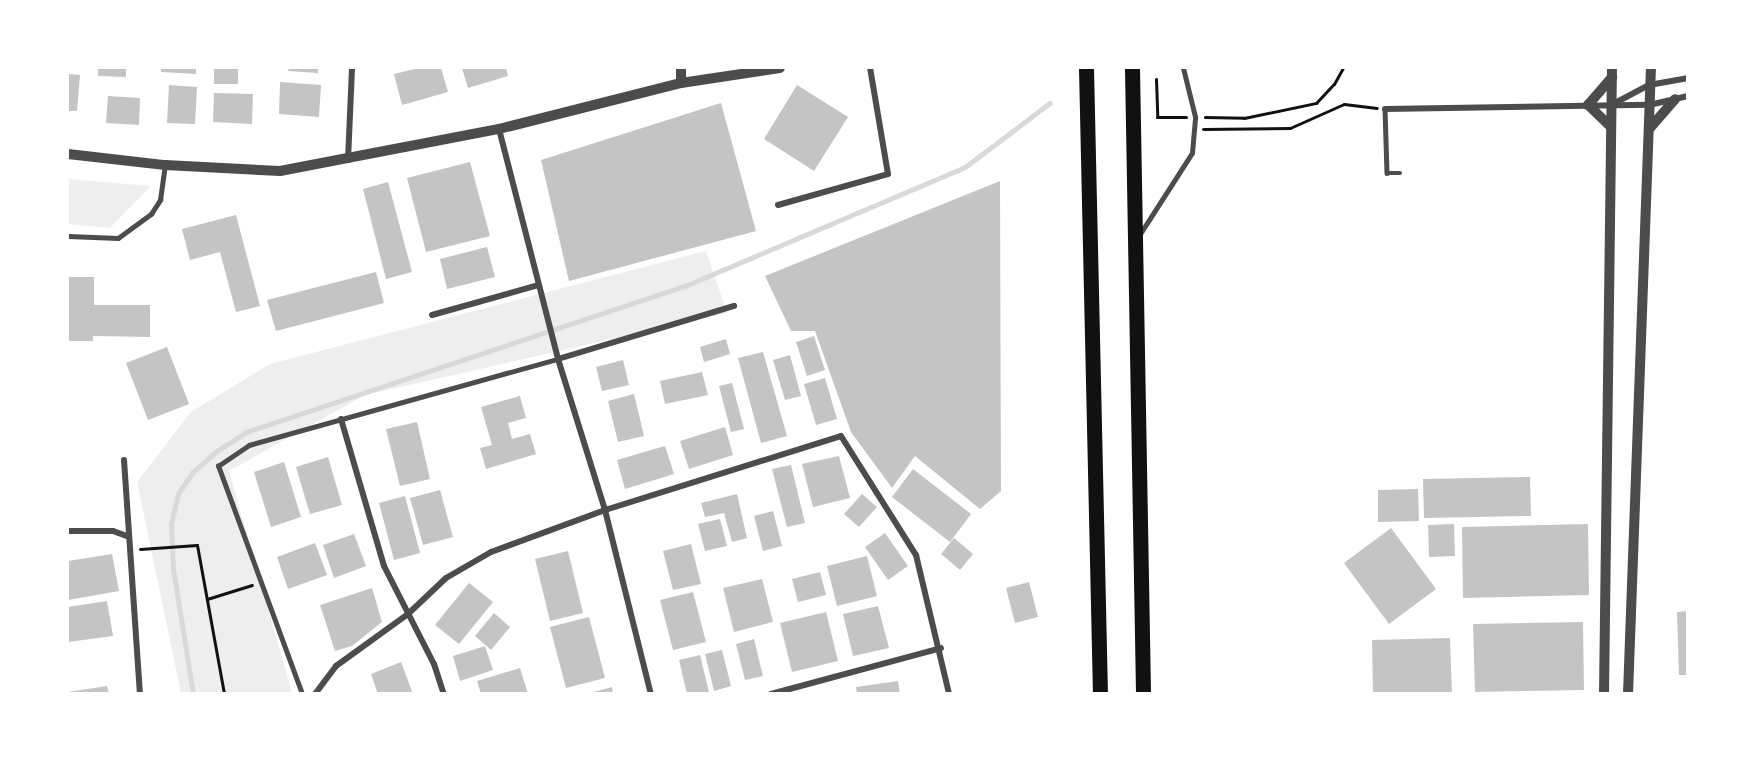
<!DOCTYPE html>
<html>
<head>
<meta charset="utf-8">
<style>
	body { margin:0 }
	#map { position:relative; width:1755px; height:761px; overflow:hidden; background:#fff; font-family:"IBM Plex Sans",sans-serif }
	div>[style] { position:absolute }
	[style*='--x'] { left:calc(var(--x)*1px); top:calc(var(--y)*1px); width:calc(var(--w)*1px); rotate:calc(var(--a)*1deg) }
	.green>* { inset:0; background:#eee }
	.stream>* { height:4.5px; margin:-2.25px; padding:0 2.25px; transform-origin:2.25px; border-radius:2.25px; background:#d9d9d9 }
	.building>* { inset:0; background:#c4c4c4 }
	.path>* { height:3px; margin:-1.5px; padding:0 1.5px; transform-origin:1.5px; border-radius:1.5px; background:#111 }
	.service>* { height:4.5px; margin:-2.25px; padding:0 2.25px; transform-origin:2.25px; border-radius:2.25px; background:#4c4c4c }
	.minor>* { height:6px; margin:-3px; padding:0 3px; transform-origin:3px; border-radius:3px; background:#4c4c4c }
	.tertiary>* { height:10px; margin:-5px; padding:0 5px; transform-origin:5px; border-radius:5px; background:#4c4c4c }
	.trunk>* { height:15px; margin:-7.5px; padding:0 7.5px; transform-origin:7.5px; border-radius:7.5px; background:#111 }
	span { translate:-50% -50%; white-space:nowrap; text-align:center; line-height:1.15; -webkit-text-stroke:6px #fff; paint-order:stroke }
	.frame { position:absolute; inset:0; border:69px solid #fff; pointer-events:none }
</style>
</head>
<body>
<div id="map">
	<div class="green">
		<div style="clip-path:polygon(68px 179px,151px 186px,110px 228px,68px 224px)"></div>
		<div style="clip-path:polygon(706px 251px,727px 313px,365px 395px,229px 471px,292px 693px,181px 693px,137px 482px,191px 412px,270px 364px)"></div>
	</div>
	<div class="stream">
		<div style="--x:193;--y:694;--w:127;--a:-99.1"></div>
		<div style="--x:173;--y:569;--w:45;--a:-92.5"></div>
		<div style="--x:171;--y:524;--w:31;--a:-77"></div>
		<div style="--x:178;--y:494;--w:25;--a:-56"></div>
		<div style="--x:192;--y:473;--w:30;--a:-42"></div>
		<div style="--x:214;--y:453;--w:38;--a:-33"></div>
		<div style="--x:246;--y:432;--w:463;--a:-18.4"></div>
		<div style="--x:685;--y:286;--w:304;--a:-23"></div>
		<div style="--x:965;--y:167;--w:106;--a:-37"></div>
	</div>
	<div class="building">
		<div style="clip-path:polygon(98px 68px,126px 68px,126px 77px,98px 76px)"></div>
		<div style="clip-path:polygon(161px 68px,196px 68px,196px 74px,161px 72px)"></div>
		<div style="clip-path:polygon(214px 68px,238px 68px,238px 84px,214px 84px)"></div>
		<div style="clip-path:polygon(289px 68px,318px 68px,318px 73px,288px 71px)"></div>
		<div style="clip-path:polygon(419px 68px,441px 68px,448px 92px,402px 105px,394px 74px)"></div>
		<div style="clip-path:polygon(462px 68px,506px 68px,508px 76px,468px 88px)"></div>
		<div style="clip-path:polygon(68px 74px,80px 75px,77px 111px,68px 111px)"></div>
		<div style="clip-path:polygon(280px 82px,321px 85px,319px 117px,279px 114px)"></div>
		<div style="clip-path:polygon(169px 85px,197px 87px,195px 124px,167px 123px)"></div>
		<div style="clip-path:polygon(797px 85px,848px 117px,814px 171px,764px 139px)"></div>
		<div style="clip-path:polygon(214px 93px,253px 94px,252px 124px,213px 122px)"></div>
		<div style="clip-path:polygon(108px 96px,140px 98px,139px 125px,106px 123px)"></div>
		<div style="clip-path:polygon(721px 103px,756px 231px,569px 281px,541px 160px)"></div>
		<div style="clip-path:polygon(470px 162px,490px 236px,426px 252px,407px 178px)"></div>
		<div style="clip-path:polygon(1000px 181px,1001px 491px,980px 509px,915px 456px,892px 488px,851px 432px,815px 331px,791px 331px,765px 276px)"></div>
		<div style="clip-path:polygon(388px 182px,412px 272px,386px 279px,363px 189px)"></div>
		<div style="clip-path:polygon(236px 215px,260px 306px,236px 312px,220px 252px,190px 260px,182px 229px)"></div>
		<div style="clip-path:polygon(487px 247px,495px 277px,447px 289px,440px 259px)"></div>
		<div style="clip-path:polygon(376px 272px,384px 303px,276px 331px,267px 300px)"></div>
		<div style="clip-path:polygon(68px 277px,94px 277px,94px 305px,150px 305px,150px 337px,93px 336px,93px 341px,68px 341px)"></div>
		<div style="clip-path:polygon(814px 336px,825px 370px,807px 376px,796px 342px)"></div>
		<div style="clip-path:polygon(726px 339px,730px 354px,704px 362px,700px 347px)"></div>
		<div style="clip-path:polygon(167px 347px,189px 404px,148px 420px,126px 363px)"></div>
		<div style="clip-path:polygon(763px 352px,787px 436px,761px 443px,738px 358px)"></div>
		<div style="clip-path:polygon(790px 355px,801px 396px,785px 400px,773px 360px)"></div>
		<div style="clip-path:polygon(623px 360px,629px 385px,602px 391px,596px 367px)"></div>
		<div style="clip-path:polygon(702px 372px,708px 395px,665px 404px,660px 381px)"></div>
		<div style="clip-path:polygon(825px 378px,837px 419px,816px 425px,804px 384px)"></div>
		<div style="clip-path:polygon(732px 383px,744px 429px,731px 432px,719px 386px)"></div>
		<div style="clip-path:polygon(634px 394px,644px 436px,618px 442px,608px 401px)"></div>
		<div style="clip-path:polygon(520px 396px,526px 418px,508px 423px,512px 439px,530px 434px,536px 454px,486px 469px,480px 448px,492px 445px,481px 407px)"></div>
		<div style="clip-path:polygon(417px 422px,430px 479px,400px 486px,386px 429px)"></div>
		<div style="clip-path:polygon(725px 427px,733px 455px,689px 469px,680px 441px)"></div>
		<div style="clip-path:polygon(665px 446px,674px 474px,625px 489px,617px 460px)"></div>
		<div style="clip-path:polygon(839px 456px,850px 498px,813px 507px,802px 464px)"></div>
		<div style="clip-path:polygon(328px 457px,342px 505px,310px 514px,296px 467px)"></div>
		<div style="clip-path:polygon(284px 462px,301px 517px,271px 527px,254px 472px)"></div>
		<div style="clip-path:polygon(791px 465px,805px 523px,787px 527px,772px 469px)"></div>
		<div style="clip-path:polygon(913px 469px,971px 514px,950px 542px,892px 497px)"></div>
		<div style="clip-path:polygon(1530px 477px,1531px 516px,1424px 518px,1423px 479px)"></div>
		<div style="clip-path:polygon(1418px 489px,1419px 521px,1378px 522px,1378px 490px)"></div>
		<div style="clip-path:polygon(440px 490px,453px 537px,423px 545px,410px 498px)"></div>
		<div style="clip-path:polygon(737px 494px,747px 538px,732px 542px,724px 513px,705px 517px,701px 503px)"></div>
		<div style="clip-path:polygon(862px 494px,877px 507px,859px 527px,844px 514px)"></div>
		<div style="clip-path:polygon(405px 496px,420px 553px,394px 560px,379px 503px)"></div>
		<div style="clip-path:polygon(773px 511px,782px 546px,763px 551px,754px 516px)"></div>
		<div style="clip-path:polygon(720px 519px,727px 546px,705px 551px,698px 524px)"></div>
		<div style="clip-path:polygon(1454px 524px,1455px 556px,1429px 557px,1428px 525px)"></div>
		<div style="clip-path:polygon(1588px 524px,1589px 595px,1463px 598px,1462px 527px)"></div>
		<div style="clip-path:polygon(1391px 528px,1436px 589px,1389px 624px,1344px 563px)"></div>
		<div style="clip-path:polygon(885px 533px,908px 566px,888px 580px,865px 547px)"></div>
		<div style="clip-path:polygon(354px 534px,366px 566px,334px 578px,323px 545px)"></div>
		<div style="clip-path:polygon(954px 538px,973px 554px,960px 570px,941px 554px)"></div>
		<div style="clip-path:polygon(315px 543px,327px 575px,288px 589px,277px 557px)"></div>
		<div style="clip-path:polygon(691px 544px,701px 584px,673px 590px,663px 551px)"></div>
		<div style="clip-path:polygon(568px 551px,583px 613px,550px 621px,535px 559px)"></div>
		<div style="clip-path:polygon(112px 554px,119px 591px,68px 600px,68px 561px)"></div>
		<div style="clip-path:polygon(867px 556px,877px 596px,837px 606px,827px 566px)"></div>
		<div style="clip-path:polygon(820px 572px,826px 595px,798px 602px,792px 579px)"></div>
		<div style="clip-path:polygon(762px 579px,773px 622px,734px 632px,723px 588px)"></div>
		<div style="clip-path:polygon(1029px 582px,1038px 617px,1015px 623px,1006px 588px)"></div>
		<div style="clip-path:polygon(469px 583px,493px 602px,459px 644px,435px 625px)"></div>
		<div style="clip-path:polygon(372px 588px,382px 622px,352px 646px,335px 651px,320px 605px)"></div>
		<div style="clip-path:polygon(693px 592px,706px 642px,673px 650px,660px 600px)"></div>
		<div style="clip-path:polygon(107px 601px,113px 636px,68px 642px,68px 607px)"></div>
		<div style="clip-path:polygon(878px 606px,889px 648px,853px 656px,843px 614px)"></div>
		<div style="clip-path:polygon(1688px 611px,1688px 675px,1679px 675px,1677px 612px)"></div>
		<div style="clip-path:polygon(826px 612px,838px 661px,792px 672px,780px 623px)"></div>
		<div style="clip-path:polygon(494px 613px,510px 627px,491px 650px,475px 636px)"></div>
		<div style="clip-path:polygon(589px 617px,605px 678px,566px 688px,550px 627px)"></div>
		<div style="clip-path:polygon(1583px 622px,1584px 690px,1475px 692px,1473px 624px)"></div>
		<div style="clip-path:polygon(1450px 638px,1452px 694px,1373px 694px,1372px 640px)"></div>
		<div style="clip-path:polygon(754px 639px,763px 676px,745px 680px,736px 644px)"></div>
		<div style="clip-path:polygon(485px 646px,493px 670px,460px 681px,453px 656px)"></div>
		<div style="clip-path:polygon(722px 650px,731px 686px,714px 691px,705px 654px)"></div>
		<div style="clip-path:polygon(700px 655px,709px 692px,687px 694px,679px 660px)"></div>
		<div style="clip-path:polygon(401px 662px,413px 694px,378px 694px,371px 674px)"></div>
		<div style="clip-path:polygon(520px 668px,528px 694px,481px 694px,477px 681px)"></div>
		<div style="clip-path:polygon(898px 681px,900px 694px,857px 694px,856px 687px)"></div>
		<div style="clip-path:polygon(107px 686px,109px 694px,68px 694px,68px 692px)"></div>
		<div style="clip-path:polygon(612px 687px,613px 694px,590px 694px,590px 693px)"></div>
	</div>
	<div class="path">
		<div style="--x:1156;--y:79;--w:38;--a:88"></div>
		<div style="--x:1157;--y:117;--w:29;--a:0"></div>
		<div style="--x:1205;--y:117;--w:39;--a:1"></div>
		<div style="--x:1244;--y:118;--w:74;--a:-11.8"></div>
		<div style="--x:1316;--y:103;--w:26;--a:-47"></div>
		<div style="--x:1334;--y:84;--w:18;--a:-61"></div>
		<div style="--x:1203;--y:129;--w:87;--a:-0.7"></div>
		<div style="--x:1290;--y:128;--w:59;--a:-24"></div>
		<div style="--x:1344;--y:104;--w:33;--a:7"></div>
		<div style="--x:140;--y:549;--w:57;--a:-4"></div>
		<div style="--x:197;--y:545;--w:151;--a:79.7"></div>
		<div style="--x:207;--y:599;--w:47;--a:-17.3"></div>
	</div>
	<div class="service">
		<div style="--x:1385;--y:109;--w:64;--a:88.2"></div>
		<div style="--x:1387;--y:173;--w:13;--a:0"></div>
		<div style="--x:1140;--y:234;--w:96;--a:-57.3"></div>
		<div style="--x:1192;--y:153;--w:36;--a:-85"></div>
		<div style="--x:1195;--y:117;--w:50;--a:-103.8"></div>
		<div style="--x:68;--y:236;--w:50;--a:2.3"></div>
		<div style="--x:118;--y:238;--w:41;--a:-36"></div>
		<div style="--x:151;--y:214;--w:17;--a:-57"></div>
		<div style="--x:160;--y:200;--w:35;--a:-82"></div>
		<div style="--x:302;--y:694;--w:243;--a:-110.2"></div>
		<div style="--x:218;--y:466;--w:37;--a:-34"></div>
		<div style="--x:249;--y:445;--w:321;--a:-15.6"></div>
	</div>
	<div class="minor">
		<div style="--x:1615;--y:103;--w:38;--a:-28"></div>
		<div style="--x:1649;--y:85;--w:40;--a:-10"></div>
		<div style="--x:1385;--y:109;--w:264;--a:-0.9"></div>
		<div style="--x:1649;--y:105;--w:40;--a:-13"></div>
		<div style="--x:499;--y:129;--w:237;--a:75.6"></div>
		<div style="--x:558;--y:359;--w:158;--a:72.7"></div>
		<div style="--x:605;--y:510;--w:190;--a:76"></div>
		<div style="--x:348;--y:160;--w:92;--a:-87.5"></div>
		<div style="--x:778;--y:205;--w:114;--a:-15.7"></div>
		<div style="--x:888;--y:174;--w:108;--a:-99.6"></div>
		<div style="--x:432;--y:315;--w:111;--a:-15.7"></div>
		<div style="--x:558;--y:359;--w:184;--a:-16.8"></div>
		<div style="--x:341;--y:419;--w:153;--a:73.7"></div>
		<div style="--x:384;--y:566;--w:110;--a:63"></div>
		<div style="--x:434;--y:664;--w:32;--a:72"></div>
		<div style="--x:124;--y:460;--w:235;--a:86.1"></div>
		<div style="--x:68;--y:531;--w:45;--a:0"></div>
		<div style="--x:113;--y:531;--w:15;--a:20"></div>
		<div style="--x:315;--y:694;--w:35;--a:-53"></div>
		<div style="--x:336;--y:666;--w:89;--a:-35.8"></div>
		<div style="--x:408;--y:614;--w:52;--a:-43.5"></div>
		<div style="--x:446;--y:578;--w:52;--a:-30"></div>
		<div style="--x:491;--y:552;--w:121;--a:-20.2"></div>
		<div style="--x:605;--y:510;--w:247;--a:-17.4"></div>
		<div style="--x:841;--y:436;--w:141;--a:57.8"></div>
		<div style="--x:916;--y:555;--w:143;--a:76.6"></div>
		<div style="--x:771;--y:694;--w:176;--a:-15.1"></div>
	</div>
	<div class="tertiary">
		<div style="--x:681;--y:83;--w:15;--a:-90"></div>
		<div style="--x:1611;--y:127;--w:32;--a:-136"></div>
		<div style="--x:1588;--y:105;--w:37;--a:-49"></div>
		<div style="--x:1650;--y:128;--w:38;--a:-49"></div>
		<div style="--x:68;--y:154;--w:98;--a:6.5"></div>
		<div style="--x:165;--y:165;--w:115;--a:3"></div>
		<div style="--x:280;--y:171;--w:223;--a:-10.9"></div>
		<div style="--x:499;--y:129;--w:188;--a:-14.2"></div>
		<div style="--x:681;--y:83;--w:100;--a:-8.6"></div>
		<div style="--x:1604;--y:694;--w:626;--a:-89.27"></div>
		<div style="--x:1628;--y:694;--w:626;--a:-87.9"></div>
	</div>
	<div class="trunk">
		<div style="--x:1086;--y:68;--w:626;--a:88.72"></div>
		<div style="--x:1132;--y:68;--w:626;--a:88.99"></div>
	</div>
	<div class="frame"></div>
</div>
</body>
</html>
